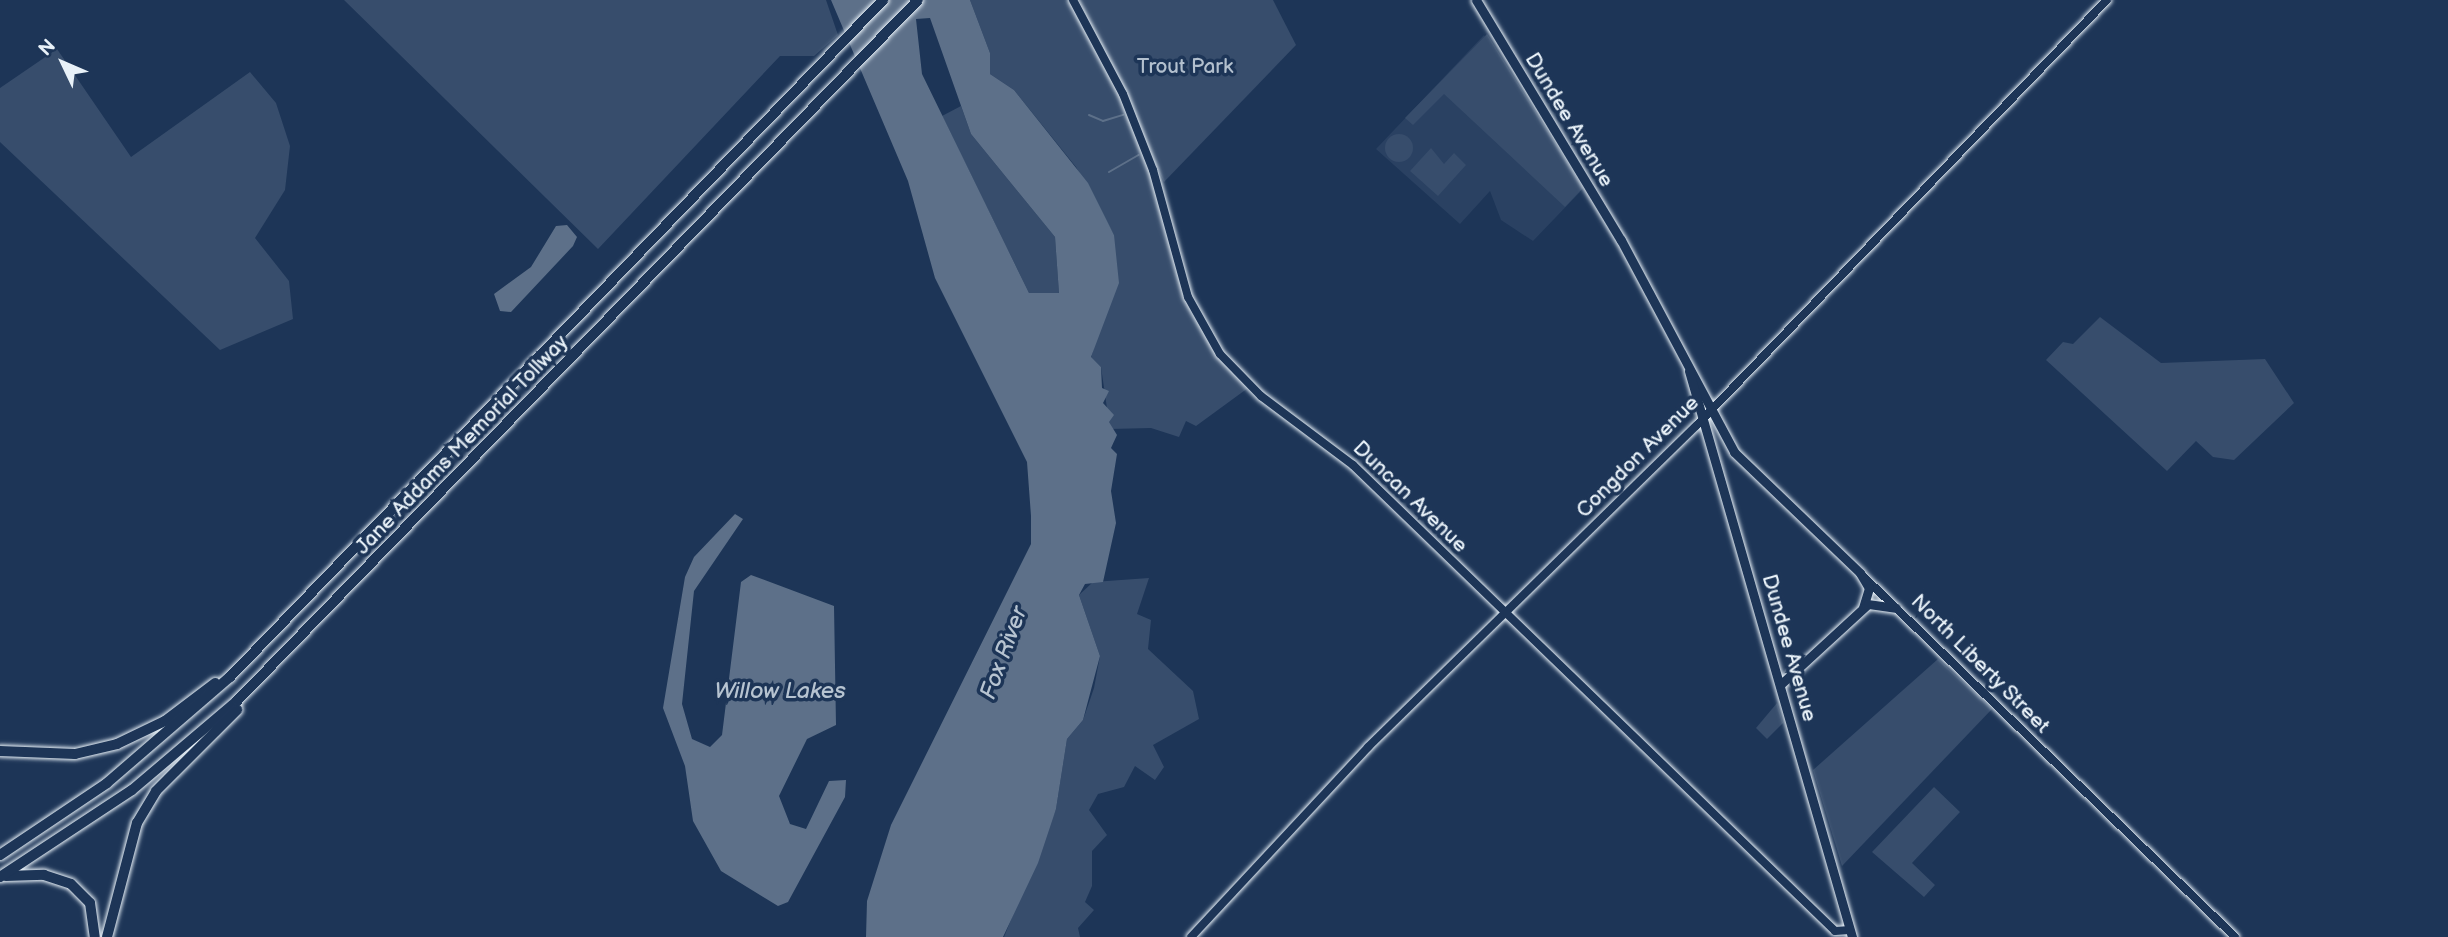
<!DOCTYPE html>
<html>
<head>
<meta charset="utf-8">
<style>
	body { margin:0 }
	#map { position:relative; width:2448px; height:937px; overflow:hidden; background:#1d3557; font-family:"Balsamiq Sans",sans-serif }
	div>[style] { position:absolute }
	[style*='--x'] { left:calc(var(--x)*1px); top:calc(var(--y)*1px); width:calc(var(--w)*1px); rotate:calc(var(--a)*1deg) }
	.built>* { inset:0; background:#2a4162 }
	.green>* { inset:0; background:#374d6c }
	.round { border-radius:50% }
	.water>* { inset:0; background:#5d7089 }
	.stream>* { height:2px; margin:-1px; padding:0 1px; transform-origin:1px; border-radius:1px; background:#5d7089 }
	.roads { filter:drop-shadow(0 0 2px #e8f1f8) drop-shadow(0 0 2px #e8f1f8) }
	.secondary>* { height:8px; margin:-4px; padding:0 4px; transform-origin:4px; border-radius:4px; background:#1d3557 }
	.primary>* { height:9px; margin:-4.5px; padding:0 4.5px; transform-origin:4.5px; border-radius:4.5px; background:#1d3557 }
	.highway>* { height:10px; margin:-5px; padding:0 5px; transform-origin:5px; border-radius:5px; background:#1d3557 }
	span { translate:-50% -50%; white-space:nowrap; text-align:center; line-height:1.15; -webkit-text-stroke:7px #1d3557; paint-order:stroke }
	.park-label { font-size:21px; color:#b3c0ce }
	.street-label { font-size:21px; color:#e8f1f8 }
	.water-label { font-size:23px; color:#b7c4d1; font-style:italic }
	.north { position:absolute; left:28px; top:28px; width:70px; height:70px; -webkit-text-stroke:5px #1d3557; paint-order:stroke; rotate:314deg; font-size:19px; font-weight:700; line-height:28px; text-align:center; color:#e8f1f8 }
	.north::after { content:''; display:block; margin:auto; width:24px; height:32px; background:#e8f1f8; clip-path:polygon(50% 0,100% 100%,50% 72%,0 100%) }
</style>
</head>
<body>
<div id="map">
	<div class="built">
		<div style="clip-path:polygon(1484px 35px,1580px 192px,1533px 241px,1501px 220px,1490px 191px,1460px 224px,1376px 149px)"></div>
	</div>
	<div class="green">
		<div style="clip-path:polygon(344px 0,826px 0,838px 35px,814px 56px,780px 56px,598px 249px)"></div>
		<div style="clip-path:polygon(970px 0,1068px 0,1115px 86px,1145px 155px,1191px 313px,1248px 388px,1196px 426px,1186px 421px,1179px 437px,1151px 428px,1110px 429px,1101px 367px,1091px 358px,1114px 275px,1114px 235px,1076px 167px,1014px 90px,990px 74px,990px 53px)"></div>
		<div style="clip-path:polygon(1079px 0,1273px 0,1296px 45px,1164px 182px)"></div>
		<div style="clip-path:polygon(1487px 34px,1583px 188px,1565px 207px,1444px 94px,1413px 125px,1405px 118px)"></div>
		<div style="clip-path:polygon(57px 49px,131px 157px,250px 72px,276px 103px,290px 146px,285px 190px,255px 238px,289px 281px,293px 319px,220px 350px,0 142px,0 88px)"></div>
		<div style="clip-path:polygon(961px 106px,971px 134px,1055px 237px,1059px 293px,1029px 293px,942px 116px)"></div>
		<div class="round" style="left:1385px;top:134px;width:28px;height:28px"></div>
		<div style="clip-path:polygon(1431px 148px,1444px 164px,1454px 153px,1466px 165px,1438px 196px,1410px 171px)"></div>
		<div style="clip-path:polygon(2100px 317px,2161px 363px,2265px 359px,2294px 403px,2234px 460px,2213px 457px,2196px 441px,2167px 471px,2046px 360px,2063px 342px,2073px 344px)"></div>
		<div style="clip-path:polygon(1149px 578px,1137px 614px,1151px 620px,1148px 649px,1193px 691px,1199px 719px,1153px 745px,1164px 767px,1155px 780px,1135px 766px,1124px 787px,1098px 794px,1089px 810px,1107px 835px,1092px 851px,1092px 886px,1085px 902px,1094px 910px,1078px 928px,1080px 937px,1004px 937px,1056px 809px,1067px 739px,1083px 720px,1094px 688px,1100px 656px,1079px 595px,1093px 582px)"></div>
		<div style="clip-path:polygon(1938px 659px,1992px 709px,1842px 866px,1813px 770px)"></div>
		<div style="clip-path:polygon(1777px 703px,1783px 723px,1767px 739px,1756px 728px)"></div>
		<div style="clip-path:polygon(1934px 787px,1960px 812px,1912px 863px,1935px 885px,1924px 897px,1872px 852px)"></div>
	</div>
	<div class="water">
		<div style="clip-path:polygon(evenodd,831px 0,970px 0,990px 53px,990px 74px,1014px 90px,1088px 183px,1114px 235px,1119px 283px,1091px 357px,1101px 367px,1102px 388px,1109px 391px,1103px 403px,1114px 415px,1109px 422px,1117px 435px,1111px 448px,1117px 454px,1111px 491px,1116px 523px,1103px 582px,1085px 584px,1079px 595px,1100px 656px,1083px 720px,1067px 739px,1056px 809px,1038px 863px,1003px 937px,866px 937px,867px 901px,891px 825px,1031px 544px,1031px 516px,1027px 462px,935px 278px,908px 181px,831px 0,930px 18px,971px 134px,1055px 237px,1059px 293px,1029px 293px,922px 74px,916px 19px,930px 18px)"></div>
		<div style="clip-path:polygon(567px 225px,577px 237px,573px 246px,511px 312px,500px 311px,494px 294px,531px 267px,556px 226px)"></div>
		<div style="clip-path:polygon(735px 514px,743px 519px,694px 591px,682px 704px,692px 739px,710px 747px,722px 735px,741px 582px,751px 575px,834px 606px,836px 725px,807px 739px,779px 796px,790px 824px,806px 829px,829px 781px,846px 780px,845px 797px,788px 902px,778px 906px,721px 871px,693px 821px,685px 766px,663px 708px,685px 577px,694px 557px)"></div>
	</div>
	<div class="stream">
		<div style="--x:1089;--y:115;--w:15;--a:23"></div>
		<div style="--x:1103;--y:121;--w:21;--a:-17"></div>
		<div style="--x:1109;--y:172;--w:34;--a:-30"></div>
	</div>
	<div class="roads">
		<div class="secondary">
			<div style="--x:1073;--y:0;--w:106;--a:62"></div>
			<div style="--x:1123;--y:94;--w:82;--a:68.5"></div>
			<div style="--x:1153;--y:170;--w:132;--a:74.6"></div>
			<div style="--x:1188;--y:297;--w:65;--a:60.7"></div>
			<div style="--x:1220;--y:354;--w:59;--a:45.7"></div>
			<div style="--x:1261;--y:396;--w:115;--a:36.9"></div>
			<div style="--x:1353;--y:465;--w:670;--a:44.03"></div>
			<div style="--x:1835;--y:931;--w:15;--a:-4"></div>
			<div style="--x:1862;--y:575;--w:520;--a:44.14"></div>
			<div style="--x:1191;--y:937;--w:260;--a:-47"></div>
			<div style="--x:1368;--y:747;--w:459;--a:-44.4"></div>
			<div style="--x:1696;--y:426;--w:592;--a:-46.03"></div>
		</div>
		<div class="primary">
			<div style="--x:1476;--y:0;--w:280;--a:58.9"></div>
			<div style="--x:1621;--y:240;--w:240;--a:61.9"></div>
			<div style="--x:1734;--y:452;--w:175;--a:43.8"></div>
			<div style="--x:1860;--y:573;--w:17;--a:59"></div>
			<div style="--x:1869;--y:588;--w:21;--a:107"></div>
			<div style="--x:1689;--y:371;--w:589;--a:73.93"></div>
			<div style="--x:1781;--y:684;--w:118;--a:-42.6"></div>
			<div style="--x:1868;--y:604;--w:28;--a:8"></div>
		</div>
		<div class="highway">
			<div style="--x:0;--y:751;--w:75;--a:2.3"></div>
			<div style="--x:75;--y:754;--w:43;--a:-13.4"></div>
			<div style="--x:117;--y:744;--w:53;--a:-25.6"></div>
			<div style="--x:165;--y:721;--w:63;--a:-37.2"></div>
			<div style="--x:0;--y:855;--w:129;--a:-33.9"></div>
			<div style="--x:107;--y:783;--w:162;--a:-40.8"></div>
			<div style="--x:230;--y:677;--w:941;--a:-46.03"></div>
			<div style="--x:6;--y:876;--w:38;--a:-2"></div>
			<div style="--x:44;--y:875;--w:28;--a:18"></div>
			<div style="--x:71;--y:884;--w:27;--a:45"></div>
			<div style="--x:90;--y:903;--w:34;--a:82"></div>
			<div style="--x:0;--y:877;--w:158;--a:-33.4"></div>
			<div style="--x:132;--y:790;--w:138;--a:-40.3"></div>
			<div style="--x:237;--y:701;--w:977;--a:-45.83"></div>
			<div style="--x:107;--y:937;--w:118;--a:-75.3"></div>
			<div style="--x:137;--y:823;--w:37;--a:-59"></div>
			<div style="--x:156;--y:791;--w:115;--a:-45"></div>
		</div>
	</div>
	<div class="park-label">
		<span style="left:1185px;top:67px">Trout Park</span>
	</div>
	<div class="street-label">
		<span style="left:1569px;top:120px;rotate:59deg">Dundee Avenue</span>
		<span style="left:462px;top:445px;rotate:-46deg">Jane Addams Memorial Tollway</span>
		<span style="left:1638px;top:457px;rotate:-45deg">Congdon Avenue</span>
		<span style="left:1410px;top:497px;rotate:44deg">Duncan Avenue</span>
		<span style="left:1789px;top:648px;rotate:74deg">Dundee Avenue</span>
		<span style="left:1980px;top:664px;rotate:45deg">North Liberty Street</span>
	</div>
	<div class="water-label">
		<span style="left:1004px;top:653px;rotate:-70deg">Fox River</span>
		<span style="left:780px;top:691px">Willow Lakes</span>
	</div>
	<div class="north">N</div>
</div>
</body>
</html>
